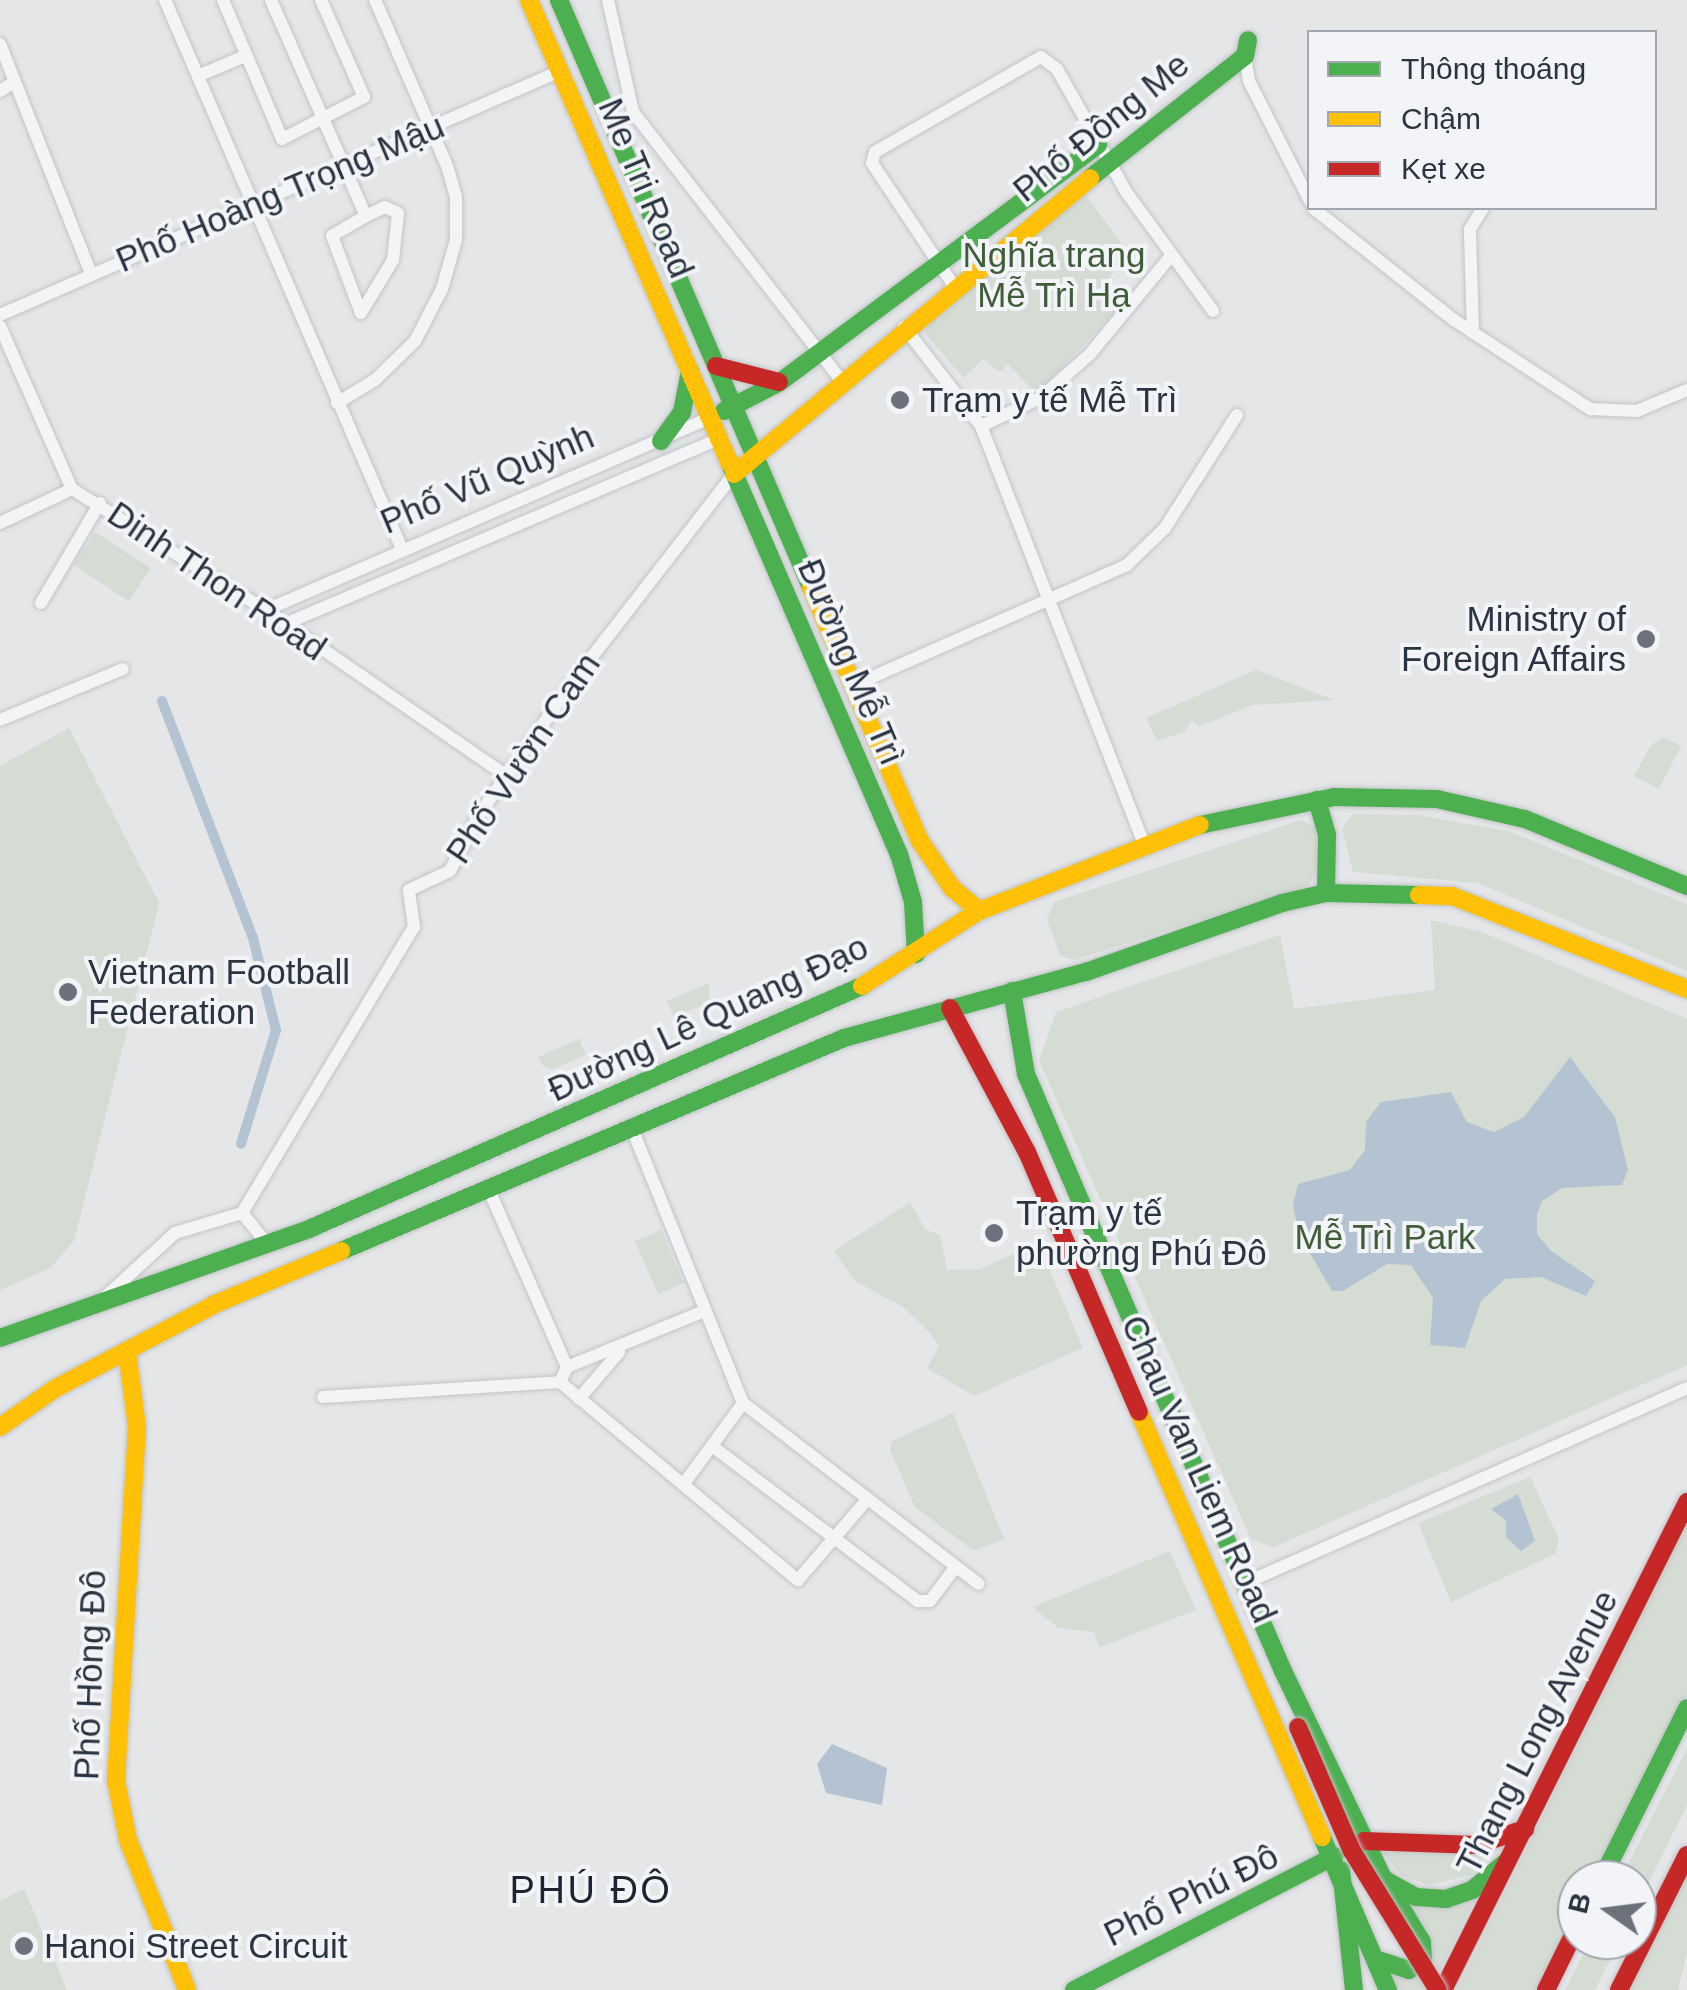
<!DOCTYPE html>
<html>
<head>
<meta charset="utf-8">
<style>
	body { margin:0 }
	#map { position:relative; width:1687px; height:1990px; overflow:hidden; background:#e4e6e8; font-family:Arial,sans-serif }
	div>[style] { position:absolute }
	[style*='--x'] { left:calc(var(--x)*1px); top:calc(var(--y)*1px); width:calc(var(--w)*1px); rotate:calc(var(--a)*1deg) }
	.green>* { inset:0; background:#d5dcd4 }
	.water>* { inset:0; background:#b4c3d2 }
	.canal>* { height:10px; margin:-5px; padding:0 5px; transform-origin:5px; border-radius:5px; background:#b4c3d2 }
	.roads { filter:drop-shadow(0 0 2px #c2c4c6) drop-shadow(0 0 2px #c2c4c6) }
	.street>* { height:12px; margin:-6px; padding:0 6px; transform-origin:6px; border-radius:6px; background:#f3f4f5 }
	.fast>* { height:18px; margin:-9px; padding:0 9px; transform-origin:9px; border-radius:9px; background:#4caf50 }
	.slow>* { height:18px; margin:-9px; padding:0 9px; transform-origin:9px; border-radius:9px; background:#ffc107 }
	.jam>* { height:18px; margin:-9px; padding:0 9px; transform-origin:9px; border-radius:9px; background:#c62828 }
	.bridges { filter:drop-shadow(0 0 2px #c2c4c6) drop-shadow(0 0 2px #c2c4c6) }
	.jam-bridge>* { height:18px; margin:-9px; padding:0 9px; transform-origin:9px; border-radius:9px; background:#c62828 }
	.dots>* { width:28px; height:28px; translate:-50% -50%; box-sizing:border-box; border:5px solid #f2f4f7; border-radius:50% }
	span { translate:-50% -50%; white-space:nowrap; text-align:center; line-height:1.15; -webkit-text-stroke:8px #f2f4f7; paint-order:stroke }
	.street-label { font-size:35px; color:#2b3441 }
	.park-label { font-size:35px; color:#405d39 }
	.poi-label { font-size:35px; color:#2b3441 }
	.left { translate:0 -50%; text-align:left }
	.right { translate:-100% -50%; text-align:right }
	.neighbourhood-label { font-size:38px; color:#1d2532; letter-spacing:2.5px }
	.legend { position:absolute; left:1307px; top:30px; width:350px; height:180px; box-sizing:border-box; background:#f2f4f7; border:2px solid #a2a7ae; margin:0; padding:12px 18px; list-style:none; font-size:30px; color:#2b3441 }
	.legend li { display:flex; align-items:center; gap:20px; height:50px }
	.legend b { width:50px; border:2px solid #a2a7ae }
	.north { position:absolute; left:1557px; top:1860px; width:100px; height:100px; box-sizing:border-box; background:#f2f4f7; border:2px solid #a2a7ae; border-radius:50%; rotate:284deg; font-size:28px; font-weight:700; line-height:40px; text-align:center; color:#2b3441 }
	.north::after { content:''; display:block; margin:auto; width:35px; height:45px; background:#6c727b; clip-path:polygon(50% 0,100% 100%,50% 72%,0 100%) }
</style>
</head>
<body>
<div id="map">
	<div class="green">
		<div style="clip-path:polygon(1083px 191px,1129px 254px,1097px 292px,1115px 312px,1037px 394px,1008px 364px,1000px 372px,983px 359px,963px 378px,925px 333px,932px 318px)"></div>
		<div style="clip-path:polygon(95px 532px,151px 568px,129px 601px,74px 565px)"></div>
		<div style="clip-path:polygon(1256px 670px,1335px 700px,1253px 705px,1199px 726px,1192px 720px,1184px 732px,1157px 741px,1146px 718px)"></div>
		<div style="clip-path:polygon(69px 728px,159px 903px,74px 1241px,50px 1268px,0 1290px,0 766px)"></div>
		<div style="clip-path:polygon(1663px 737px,1681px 746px,1659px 789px,1634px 776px,1651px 745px)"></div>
		<div style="clip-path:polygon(1353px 814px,1419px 815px,1511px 832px,1687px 904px,1687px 971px,1478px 883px,1353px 872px,1342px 829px)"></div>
		<div style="clip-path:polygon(1301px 820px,1316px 828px,1321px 867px,1308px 886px,1074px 960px,1060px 956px,1047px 919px,1054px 902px)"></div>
		<div style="clip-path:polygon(1431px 920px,1482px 932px,1687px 1019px,1687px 1365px,1274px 1547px,1251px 1539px,1039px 1061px,1056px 1012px,1280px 935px,1294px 1009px,1435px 990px)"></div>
		<div style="clip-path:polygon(709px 983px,710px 1002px,674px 1017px,667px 1001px)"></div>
		<div style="clip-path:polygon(579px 1039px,586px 1055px,551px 1070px,542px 1065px,538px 1057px)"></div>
		<div style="clip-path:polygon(910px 1202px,925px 1229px,940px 1235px,947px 1270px,980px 1269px,1038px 1243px,1083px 1348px,974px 1396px,927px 1368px,939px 1346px,929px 1332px,903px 1307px,855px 1281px,834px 1251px)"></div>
		<div style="clip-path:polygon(661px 1230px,684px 1283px,658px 1294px,635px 1241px)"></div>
		<div style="clip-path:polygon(953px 1413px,1004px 1539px,974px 1551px,915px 1507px,890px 1450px,892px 1441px)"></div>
		<div style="clip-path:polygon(1530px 1477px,1559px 1539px,1555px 1554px,1451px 1602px,1418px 1523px)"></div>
		<div style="clip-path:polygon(1687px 1524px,1687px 1695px,1592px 1880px,1577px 1880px,1577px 1910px,1536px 1990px,1457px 1990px)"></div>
		<div style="clip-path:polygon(1170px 1551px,1196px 1610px,1100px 1647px,1094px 1632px,1058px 1628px,1033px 1607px)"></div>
		<div style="clip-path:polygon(1687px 1748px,1687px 1805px,1637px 1906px,1637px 1880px,1620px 1880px)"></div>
		<div style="clip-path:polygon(1491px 1851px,1471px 1875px,1429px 1885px,1402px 1876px,1381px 1852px)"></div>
		<div style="clip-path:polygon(1687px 1868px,1687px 1951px,1678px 1990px,1625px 1990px)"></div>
		<div style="clip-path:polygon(24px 1889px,67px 1990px,0 1990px,0 1901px)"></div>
		<div style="clip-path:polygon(1475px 1898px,1430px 1990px,1395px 1990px,1390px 1973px,1423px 1974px,1403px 1901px,1432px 1909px)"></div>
		<div style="clip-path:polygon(1590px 1940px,1620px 1940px,1595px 1990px,1565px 1990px)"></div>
	</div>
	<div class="water">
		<div style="clip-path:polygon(1570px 1057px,1615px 1117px,1628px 1170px,1622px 1185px,1562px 1188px,1542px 1201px,1537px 1215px,1537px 1234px,1550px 1250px,1595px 1281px,1586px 1296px,1541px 1277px,1505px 1279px,1481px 1301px,1465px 1348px,1430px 1345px,1433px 1298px,1411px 1265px,1387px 1264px,1343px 1291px,1332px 1291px,1299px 1234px,1293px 1205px,1298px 1184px,1350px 1170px,1365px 1150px,1366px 1122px,1381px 1102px,1451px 1092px,1467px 1122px,1494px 1132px,1524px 1117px)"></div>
		<div style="clip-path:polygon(1518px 1494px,1535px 1541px,1521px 1551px,1506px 1537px,1506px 1520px,1491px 1509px)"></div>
		<div style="clip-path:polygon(832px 1744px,887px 1768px,882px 1805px,826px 1793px,817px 1764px)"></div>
	</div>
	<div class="canal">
		<div style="--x:162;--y:701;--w:254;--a:69"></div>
		<div style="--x:253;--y:938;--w:95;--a:76"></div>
		<div style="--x:276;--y:1030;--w:119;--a:107.1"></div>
	</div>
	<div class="roads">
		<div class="street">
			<div style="--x:165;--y:0;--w:598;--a:66.65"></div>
			<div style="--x:223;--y:0;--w:151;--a:67"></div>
			<div style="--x:282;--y:139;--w:92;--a:-27.1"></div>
			<div style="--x:364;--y:97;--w:106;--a:-113.9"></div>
			<div style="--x:271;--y:0;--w:236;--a:66.3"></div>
			<div style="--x:366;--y:216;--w:39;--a:150"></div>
			<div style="--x:332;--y:236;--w:82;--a:69.4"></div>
			<div style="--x:361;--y:313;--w:62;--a:-58.9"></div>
			<div style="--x:393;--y:260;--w:47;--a:-83.9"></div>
			<div style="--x:398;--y:213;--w:14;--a:-155"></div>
			<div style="--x:385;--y:207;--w:21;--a:155"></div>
			<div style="--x:608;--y:0;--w:115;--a:77.4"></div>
			<div style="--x:633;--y:112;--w:339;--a:52.2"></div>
			<div style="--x:0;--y:44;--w:247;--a:68.4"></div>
			<div style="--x:1245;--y:56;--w:25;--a:81"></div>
			<div style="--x:1249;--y:81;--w:135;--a:63.1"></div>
			<div style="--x:198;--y:76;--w:51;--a:-23.1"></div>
			<div style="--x:0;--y:91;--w:17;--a:-33"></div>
			<div style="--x:1313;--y:208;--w:180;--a:38.5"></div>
			<div style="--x:1454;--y:320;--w:163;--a:33.2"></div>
			<div style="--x:1590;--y:409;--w:47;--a:2.4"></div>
			<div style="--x:1637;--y:411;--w:54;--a:-22.8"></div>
			<div style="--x:954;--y:286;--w:148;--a:-123.7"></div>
			<div style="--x:872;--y:163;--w:11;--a:-75"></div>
			<div style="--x:875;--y:152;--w:191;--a:-29.8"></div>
			<div style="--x:1041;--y:57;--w:20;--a:37"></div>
			<div style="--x:1057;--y:69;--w:142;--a:60.6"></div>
			<div style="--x:1127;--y:193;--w:146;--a:53.9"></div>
			<div style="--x:0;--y:315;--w:611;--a:-23.54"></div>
			<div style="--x:0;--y:326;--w:178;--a:66.2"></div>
			<div style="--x:72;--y:489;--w:229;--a:32"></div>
			<div style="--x:266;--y:610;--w:293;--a:34.6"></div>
			<div style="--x:904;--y:327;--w:125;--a:52.1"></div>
			<div style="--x:981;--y:426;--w:446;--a:68.7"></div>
			<div style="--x:1473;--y:333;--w:104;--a:-91.7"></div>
			<div style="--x:1470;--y:229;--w:25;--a:-58"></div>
			<div style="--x:337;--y:403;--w:44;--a:-31.2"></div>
			<div style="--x:375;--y:380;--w:56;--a:-44.3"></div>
			<div style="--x:415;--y:341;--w:59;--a:-62.6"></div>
			<div style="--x:442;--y:289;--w:51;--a:-74.1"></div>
			<div style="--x:456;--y:240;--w:43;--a:-90"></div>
			<div style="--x:456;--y:197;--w:32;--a:-106"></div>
			<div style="--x:447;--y:166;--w:181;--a:-113.4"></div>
			<div style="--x:981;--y:426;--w:65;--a:-25.4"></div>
			<div style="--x:1040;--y:398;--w:67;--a:-41.3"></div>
			<div style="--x:1090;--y:354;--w:126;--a:-50.5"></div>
			<div style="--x:0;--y:523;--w:80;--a:-25.3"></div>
			<div style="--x:41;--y:603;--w:116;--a:-59.5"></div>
			<div style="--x:266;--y:610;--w:484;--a:-23.4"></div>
			<div style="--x:285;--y:624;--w:472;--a:-23.1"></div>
			<div style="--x:854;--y:685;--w:298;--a:-23.7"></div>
			<div style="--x:1127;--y:565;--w:53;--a:-44.2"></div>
			<div style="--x:1165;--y:528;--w:134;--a:-57.5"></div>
			<div style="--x:0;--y:720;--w:133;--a:-22.5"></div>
			<div style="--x:631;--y:1126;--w:299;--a:68"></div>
			<div style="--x:743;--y:1403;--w:297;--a:37.5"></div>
			<div style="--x:488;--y:1188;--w:196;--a:66.2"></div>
			<div style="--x:567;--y:1367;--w:17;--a:115"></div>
			<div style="--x:242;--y:1213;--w:334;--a:-59"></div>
			<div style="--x:414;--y:927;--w:37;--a:-98"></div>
			<div style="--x:409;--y:890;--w:45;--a:-24.9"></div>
			<div style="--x:450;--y:871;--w:62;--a:-63"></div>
			<div style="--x:478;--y:816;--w:166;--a:-54.8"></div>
			<div style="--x:574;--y:680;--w:261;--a:-52.2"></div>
			<div style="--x:242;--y:1213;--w:41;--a:50.9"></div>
			<div style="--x:103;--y:1299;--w:98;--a:-42.5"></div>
			<div style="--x:175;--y:1233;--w:70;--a:-16.6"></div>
			<div style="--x:567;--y:1367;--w:146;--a:-22.2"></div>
			<div style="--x:560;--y:1382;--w:310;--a:39.8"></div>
			<div style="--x:798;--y:1580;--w:104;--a:-49.3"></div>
			<div style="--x:323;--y:1397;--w:237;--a:-3.6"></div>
			<div style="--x:579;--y:1399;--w:62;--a:-49.6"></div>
			<div style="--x:712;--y:1446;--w:258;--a:37"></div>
			<div style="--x:918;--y:1601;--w:12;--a:0"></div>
			<div style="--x:930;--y:1601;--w:40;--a:-53"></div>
			<div style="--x:683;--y:1485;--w:102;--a:-53.8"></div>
			<div style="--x:1245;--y:1583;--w:483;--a:-23.8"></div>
		</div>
		<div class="fast">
			<div style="--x:559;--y:0;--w:639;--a:66.77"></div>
			<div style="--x:1090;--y:178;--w:197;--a:-38.2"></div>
			<div style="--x:1245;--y:56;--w:16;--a:-79"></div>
			<div style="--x:724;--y:411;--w:63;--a:-27.4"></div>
			<div style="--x:780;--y:382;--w:397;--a:-36.7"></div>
			<div style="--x:661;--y:441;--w:36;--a:-54"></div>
			<div style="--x:682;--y:412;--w:42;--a:-79"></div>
			<div style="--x:730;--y:464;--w:425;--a:66.6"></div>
			<div style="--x:899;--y:854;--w:50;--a:73.7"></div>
			<div style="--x:913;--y:902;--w:52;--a:86.7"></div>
			<div style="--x:1317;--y:800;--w:36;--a:74"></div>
			<div style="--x:1327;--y:835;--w:58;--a:91"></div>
			<div style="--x:1200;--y:825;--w:137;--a:-11.8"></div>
			<div style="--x:1334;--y:797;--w:103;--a:1.1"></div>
			<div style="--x:1437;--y:799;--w:90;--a:12.8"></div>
			<div style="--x:1525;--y:819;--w:175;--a:22.5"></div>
			<div style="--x:1012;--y:991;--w:84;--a:80.4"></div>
			<div style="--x:1026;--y:1074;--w:310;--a:66.8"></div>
			<div style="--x:1148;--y:1359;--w:340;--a:66.6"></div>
			<div style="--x:1283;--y:1671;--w:228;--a:64.2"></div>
			<div style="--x:1382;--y:1876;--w:77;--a:58.8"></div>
			<div style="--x:1422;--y:1942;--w:17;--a:87"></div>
			<div style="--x:1423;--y:1959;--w:18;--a:142"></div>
			<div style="--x:1409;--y:1970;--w:29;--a:-162"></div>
			<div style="--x:341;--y:1251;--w:546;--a:-22.95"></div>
			<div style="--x:844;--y:1038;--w:251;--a:-15.3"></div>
			<div style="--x:1086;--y:972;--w:208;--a:-19.4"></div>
			<div style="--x:1282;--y:903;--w:45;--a:-12.8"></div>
			<div style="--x:1326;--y:893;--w:93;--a:1.2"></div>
			<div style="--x:0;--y:1338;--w:328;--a:-19.4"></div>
			<div style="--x:309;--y:1229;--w:604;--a:-23.72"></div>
			<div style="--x:1322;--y:1837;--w:167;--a:66.7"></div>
			<div style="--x:1341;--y:1870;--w:121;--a:83.8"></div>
			<div style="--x:1601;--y:1880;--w:192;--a:-63.4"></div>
			<div style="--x:1389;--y:1882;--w:31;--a:29"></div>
			<div style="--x:1416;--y:1897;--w:30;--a:4"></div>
			<div style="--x:1446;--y:1899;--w:28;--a:-19"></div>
			<div style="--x:1472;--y:1890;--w:45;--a:-39.6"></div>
			<div style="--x:1074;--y:1990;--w:293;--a:-27.2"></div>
		</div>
		<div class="slow">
			<div style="--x:529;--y:0;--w:506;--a:66.58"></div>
			<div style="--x:734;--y:474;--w:463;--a:-39.7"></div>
			<div style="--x:811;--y:587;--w:276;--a:66.8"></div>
			<div style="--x:920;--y:841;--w:57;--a:55.8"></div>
			<div style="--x:952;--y:888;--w:35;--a:40"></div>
			<div style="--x:1419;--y:895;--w:33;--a:2"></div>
			<div style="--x:1452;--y:896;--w:253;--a:21.6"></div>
			<div style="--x:862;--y:986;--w:139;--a:-32.7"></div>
			<div style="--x:979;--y:911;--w:237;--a:-21.3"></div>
			<div style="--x:127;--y:1351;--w:77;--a:82.5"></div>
			<div style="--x:137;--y:1427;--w:355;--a:93.4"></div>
			<div style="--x:116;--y:1781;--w:60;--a:78.5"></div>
			<div style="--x:128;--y:1840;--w:161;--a:68.5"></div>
			<div style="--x:1139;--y:1412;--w:463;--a:66.7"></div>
			<div style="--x:0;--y:1427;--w:68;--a:-34.9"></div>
			<div style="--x:56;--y:1388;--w:180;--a:-27.8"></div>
			<div style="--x:215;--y:1304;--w:137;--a:-22.8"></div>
		</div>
		<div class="jam">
			<div style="--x:716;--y:366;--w:65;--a:14.3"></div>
			<div style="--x:950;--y:1008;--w:163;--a:61.9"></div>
			<div style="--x:1027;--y:1152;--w:283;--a:66.7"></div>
			<div style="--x:1364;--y:1841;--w:112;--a:2"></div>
			<div style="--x:1476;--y:1845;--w:52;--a:-18.1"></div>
			<div style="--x:1443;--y:1990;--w:546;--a:-63.43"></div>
			<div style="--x:1546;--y:1990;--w:70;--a:-63.8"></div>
			<div style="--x:1619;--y:1990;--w:151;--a:-63.3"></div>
		</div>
	</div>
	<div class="bridges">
		<div class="jam-bridge">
			<div style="--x:1298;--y:1727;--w:135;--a:66.5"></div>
			<div style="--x:1352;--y:1851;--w:163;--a:58.3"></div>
		</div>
	</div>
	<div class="dots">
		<div style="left:900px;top:400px;background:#6c727b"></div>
		<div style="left:1646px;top:639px;background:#6c727b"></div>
		<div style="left:68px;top:992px;background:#6c727b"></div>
		<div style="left:994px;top:1233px;background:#6c727b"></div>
		<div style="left:24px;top:1946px;background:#6c727b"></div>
	</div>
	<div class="street-label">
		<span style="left:1101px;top:127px;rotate:-39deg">Phố Đồng Me</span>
		<span style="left:646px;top:188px;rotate:67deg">Me Tri Road</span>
		<span style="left:280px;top:193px;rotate:-23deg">Phố Hoàng Trọng Mậu</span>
		<span style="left:487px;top:479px;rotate:-23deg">Phố Vũ Quỳnh</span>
		<span style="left:217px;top:581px;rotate:34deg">Dinh Thon Road</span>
		<span style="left:851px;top:662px;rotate:67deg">Đường Mễ Trì</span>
		<span style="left:523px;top:758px;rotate:-56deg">Phố Vườn Cam</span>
		<span style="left:708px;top:1018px;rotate:-25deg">Đường Lê Quang Đạo</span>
		<span style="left:1199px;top:1469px;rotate:66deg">Chau Van Liem Road</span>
		<span style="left:90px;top:1675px;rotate:-88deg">Phố Hồng Đô</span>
		<span style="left:1537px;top:1732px;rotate:-63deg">Thang Long Avenue</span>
		<span style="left:1191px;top:1895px;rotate:-26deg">Phố Phú Đô</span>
	</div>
	<div class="park-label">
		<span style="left:1054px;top:275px">Nghĩa trang<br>Mễ Trì Hạ</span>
		<span style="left:1385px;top:1237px">Mễ Trì Park</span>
	</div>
	<div class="poi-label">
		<span class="left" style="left:922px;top:400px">Trạm y tế Mễ Trì</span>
		<span class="right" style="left:1626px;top:639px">Ministry of<br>Foreign Affairs</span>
		<span class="left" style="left:88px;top:992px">Vietnam Football<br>Federation</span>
		<span class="left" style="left:1016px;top:1233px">Trạm y tế<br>phường Phú Đô</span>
		<span class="left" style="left:44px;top:1946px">Hanoi Street Circuit</span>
	</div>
	<div class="neighbourhood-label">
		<span style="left:591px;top:1891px">PHÚ ĐÔ</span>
	</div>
	<ul class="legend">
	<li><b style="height:12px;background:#4caf50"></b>Thông thoáng</li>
	<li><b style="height:12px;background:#ffc107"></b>Chậm</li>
	<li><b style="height:12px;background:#c62828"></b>Kẹt xe</li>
	</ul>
	<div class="north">B</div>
</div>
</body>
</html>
